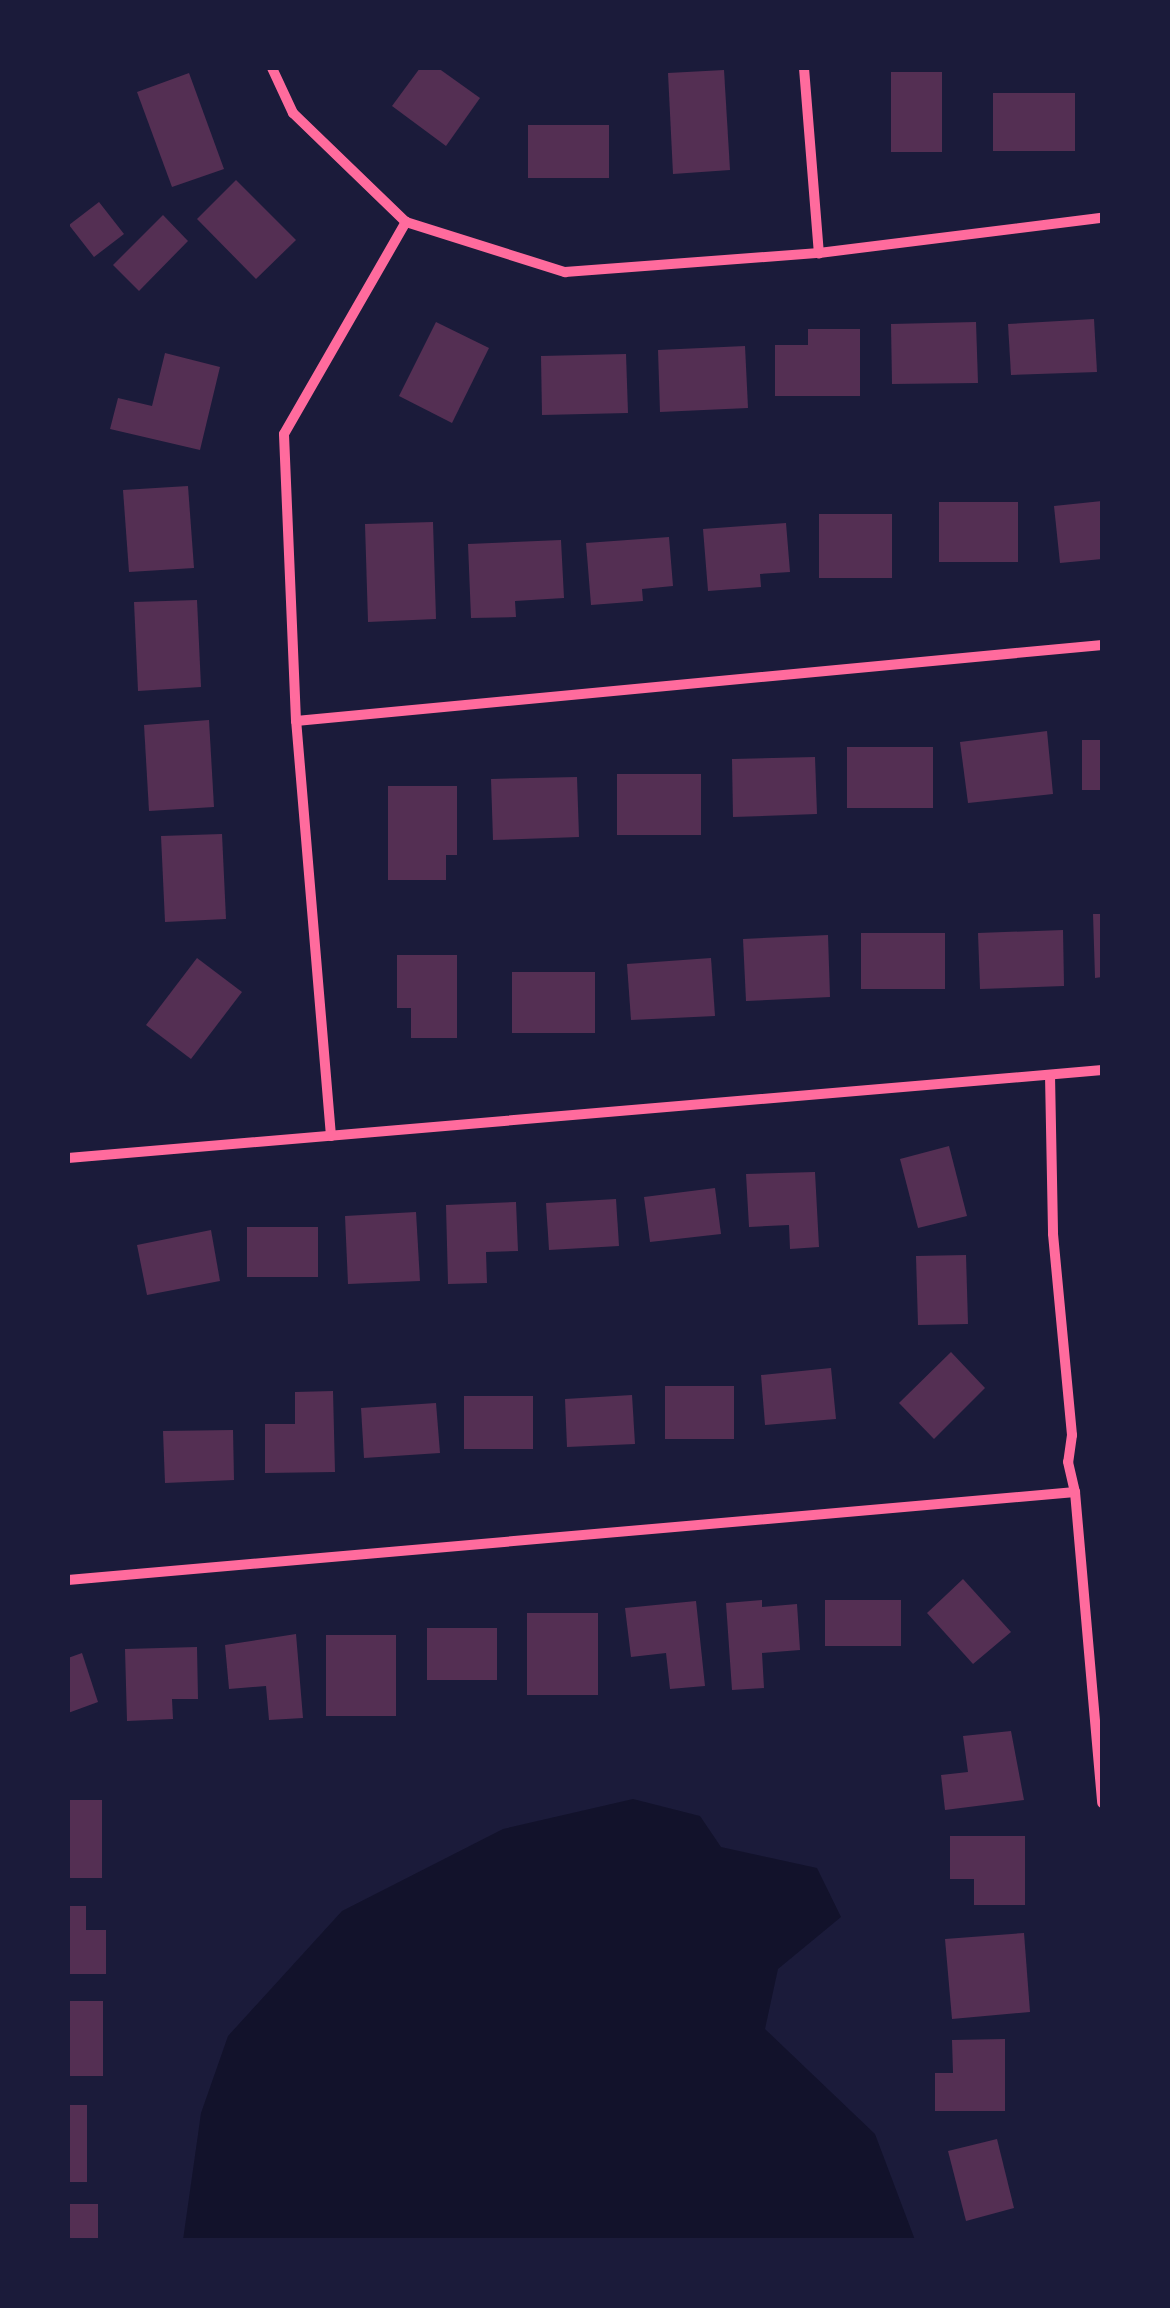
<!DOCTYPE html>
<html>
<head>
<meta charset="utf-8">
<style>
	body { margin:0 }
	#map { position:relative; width:1170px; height:2308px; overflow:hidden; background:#1b1b3a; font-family:Lora,serif }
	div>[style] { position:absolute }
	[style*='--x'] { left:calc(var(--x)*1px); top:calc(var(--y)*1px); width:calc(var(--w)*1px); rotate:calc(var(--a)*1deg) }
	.water>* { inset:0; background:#12122b }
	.building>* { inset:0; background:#542f53 }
	.minor>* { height:10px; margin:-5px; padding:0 5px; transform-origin:5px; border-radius:5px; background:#ff6b9d }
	span { translate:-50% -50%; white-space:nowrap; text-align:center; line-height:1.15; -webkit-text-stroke:10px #1b1b3a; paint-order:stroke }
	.frame { position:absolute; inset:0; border:70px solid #1b1b3a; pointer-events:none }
</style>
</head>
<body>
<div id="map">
	<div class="water">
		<div style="clip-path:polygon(633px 1799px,700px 1816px,721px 1847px,817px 1868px,841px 1917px,778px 1969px,765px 2029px,875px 2134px,915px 2240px,183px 2240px,201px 2113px,228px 2036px,342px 1911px,503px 1829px)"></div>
	</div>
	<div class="building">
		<div style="clip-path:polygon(420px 68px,438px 68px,480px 98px,446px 146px,392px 106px)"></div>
		<div style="clip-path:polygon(724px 70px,730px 170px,673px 174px,668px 73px)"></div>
		<div style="clip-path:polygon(891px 72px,942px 72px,942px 152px,891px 152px)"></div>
		<div style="clip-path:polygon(189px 73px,224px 169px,172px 187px,137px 92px)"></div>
		<div style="clip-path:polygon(993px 93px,1075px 93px,1075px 151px,993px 151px)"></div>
		<div style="clip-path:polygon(528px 125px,609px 125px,609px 178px,528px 178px)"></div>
		<div style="clip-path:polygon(236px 180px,296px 240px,256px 279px,197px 219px)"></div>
		<div style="clip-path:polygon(99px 202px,124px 234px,94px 257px,69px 225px)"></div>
		<div style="clip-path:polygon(163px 215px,188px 241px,139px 291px,113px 265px)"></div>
		<div style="clip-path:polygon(1094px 319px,1097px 372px,1011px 375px,1008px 324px)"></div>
		<div style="clip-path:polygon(436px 322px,489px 348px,452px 423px,399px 396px)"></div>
		<div style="clip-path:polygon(976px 322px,978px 383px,892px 384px,891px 324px)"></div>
		<div style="clip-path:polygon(808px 329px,860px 329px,860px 396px,775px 396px,775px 345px,808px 345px)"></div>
		<div style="clip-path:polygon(745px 346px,748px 408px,660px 412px,658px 350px)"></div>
		<div style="clip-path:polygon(165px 353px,220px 367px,200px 450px,110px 429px,118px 398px,152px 406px)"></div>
		<div style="clip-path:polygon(626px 354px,628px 413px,542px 415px,541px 356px)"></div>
		<div style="clip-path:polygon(188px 486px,194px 568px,129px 572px,123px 490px)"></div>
		<div style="clip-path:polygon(1102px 501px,1102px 559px,1060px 563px,1054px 506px)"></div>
		<div style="clip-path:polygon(939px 502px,1018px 502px,1018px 562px,939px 562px)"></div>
		<div style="clip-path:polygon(819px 514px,892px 514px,892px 578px,819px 578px)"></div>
		<div style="clip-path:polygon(433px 522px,436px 619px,368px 622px,365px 524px)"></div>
		<div style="clip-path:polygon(786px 523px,790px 572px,760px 574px,761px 587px,708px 591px,703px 529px)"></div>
		<div style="clip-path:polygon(669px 537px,673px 586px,642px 589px,643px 601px,591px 605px,586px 543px)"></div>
		<div style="clip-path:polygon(561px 540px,564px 598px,515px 601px,516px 617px,471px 618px,468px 544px)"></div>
		<div style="clip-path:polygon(197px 600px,201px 687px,138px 691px,134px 602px)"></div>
		<div style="clip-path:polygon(209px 720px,214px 807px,149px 811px,144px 725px)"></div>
		<div style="clip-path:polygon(1047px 731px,1053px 794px,968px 803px,960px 742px)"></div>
		<div style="clip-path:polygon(1082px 740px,1102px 740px,1102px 790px,1082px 790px)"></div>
		<div style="clip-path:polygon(847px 747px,933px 747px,933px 808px,847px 808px)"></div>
		<div style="clip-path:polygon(815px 757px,817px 814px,733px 817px,732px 759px)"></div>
		<div style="clip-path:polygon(617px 774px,701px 774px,701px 835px,617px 835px)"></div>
		<div style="clip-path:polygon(577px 777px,579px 837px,493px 840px,491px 779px)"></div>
		<div style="clip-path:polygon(388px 786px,457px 786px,457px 855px,446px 855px,446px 880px,388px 880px)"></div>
		<div style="clip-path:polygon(222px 834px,226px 919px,165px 922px,161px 836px)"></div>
		<div style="clip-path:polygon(1093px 914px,1102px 914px,1102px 977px,1095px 978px)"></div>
		<div style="clip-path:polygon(1063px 930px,1064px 986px,980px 989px,978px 933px)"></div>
		<div style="clip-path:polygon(861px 933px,945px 933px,945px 989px,861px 989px)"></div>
		<div style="clip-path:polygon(828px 935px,830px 997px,746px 1001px,743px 939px)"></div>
		<div style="clip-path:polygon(397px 955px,457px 955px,457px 1038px,411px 1038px,411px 1008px,397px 1008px)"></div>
		<div style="clip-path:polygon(197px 958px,242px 992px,191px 1059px,146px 1025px)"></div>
		<div style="clip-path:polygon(711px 958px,715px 1016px,631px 1020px,627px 964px)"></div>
		<div style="clip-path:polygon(512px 972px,595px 972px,595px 1033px,512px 1033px)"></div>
		<div style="clip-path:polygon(949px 1146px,967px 1216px,918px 1228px,900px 1159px)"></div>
		<div style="clip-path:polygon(815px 1172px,819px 1247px,790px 1249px,789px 1225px,749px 1227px,746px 1174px)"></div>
		<div style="clip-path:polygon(715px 1188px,721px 1234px,650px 1242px,644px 1197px)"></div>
		<div style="clip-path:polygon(616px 1199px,619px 1246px,549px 1250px,546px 1203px)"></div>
		<div style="clip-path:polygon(516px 1202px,518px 1251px,486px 1252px,487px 1283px,448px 1284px,446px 1205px)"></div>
		<div style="clip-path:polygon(416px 1212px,420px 1281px,348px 1284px,345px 1216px)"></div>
		<div style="clip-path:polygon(247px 1227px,318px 1227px,318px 1277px,247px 1277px)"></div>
		<div style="clip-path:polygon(211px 1230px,220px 1281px,147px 1295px,137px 1245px)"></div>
		<div style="clip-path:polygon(966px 1255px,968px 1324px,918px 1325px,916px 1256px)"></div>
		<div style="clip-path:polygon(951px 1352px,985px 1388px,934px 1439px,899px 1403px)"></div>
		<div style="clip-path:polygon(831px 1368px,836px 1419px,765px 1425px,761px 1375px)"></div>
		<div style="clip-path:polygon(665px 1386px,734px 1386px,734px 1439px,665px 1439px)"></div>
		<div style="clip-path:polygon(333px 1391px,335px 1472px,265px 1473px,265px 1424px,295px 1424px,295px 1392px)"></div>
		<div style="clip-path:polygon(632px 1395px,635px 1444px,567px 1447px,565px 1399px)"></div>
		<div style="clip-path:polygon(464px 1396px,533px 1396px,533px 1449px,464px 1449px)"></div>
		<div style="clip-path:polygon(436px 1403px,440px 1453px,364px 1458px,361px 1408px)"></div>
		<div style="clip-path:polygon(233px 1430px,234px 1480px,165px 1483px,163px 1431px)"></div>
		<div style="clip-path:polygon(963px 1579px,1011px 1632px,973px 1664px,927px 1613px)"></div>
		<div style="clip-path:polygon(762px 1600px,762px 1607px,797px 1604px,800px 1650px,762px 1653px,764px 1688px,732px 1690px,726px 1603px)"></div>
		<div style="clip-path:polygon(825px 1600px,901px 1600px,901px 1646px,825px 1646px)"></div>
		<div style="clip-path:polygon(696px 1601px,705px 1686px,670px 1689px,666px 1653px,631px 1657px,625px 1608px)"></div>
		<div style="clip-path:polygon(527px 1613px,598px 1613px,598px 1695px,527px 1695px)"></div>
		<div style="clip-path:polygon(427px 1628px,497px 1628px,497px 1680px,427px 1680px)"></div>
		<div style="clip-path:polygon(296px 1634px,303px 1718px,269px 1720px,266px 1686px,229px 1689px,225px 1645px)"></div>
		<div style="clip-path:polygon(326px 1635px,396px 1635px,396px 1716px,326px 1716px)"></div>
		<div style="clip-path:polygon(197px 1647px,198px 1699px,172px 1699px,173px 1719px,127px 1721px,125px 1649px)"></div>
		<div style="clip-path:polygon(82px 1653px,98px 1702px,68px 1713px,68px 1658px)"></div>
		<div style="clip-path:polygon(1011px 1731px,1024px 1800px,945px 1810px,941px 1775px,968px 1772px,963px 1736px)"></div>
		<div style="clip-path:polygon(68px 1800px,102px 1800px,102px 1878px,68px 1878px)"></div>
		<div style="clip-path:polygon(950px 1836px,1025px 1836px,1025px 1905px,974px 1905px,974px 1879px,950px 1879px)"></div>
		<div style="clip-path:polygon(68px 1906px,86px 1906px,86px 1930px,106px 1930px,106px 1974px,68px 1974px)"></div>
		<div style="clip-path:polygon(1024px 1933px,1030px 2012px,952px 2019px,945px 1939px)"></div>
		<div style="clip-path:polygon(68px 2001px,103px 2001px,103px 2076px,68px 2076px)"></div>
		<div style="clip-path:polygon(1005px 2039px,1005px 2111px,935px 2111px,935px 2073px,953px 2073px,952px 2040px)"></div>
		<div style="clip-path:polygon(68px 2105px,87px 2105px,87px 2182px,68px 2182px)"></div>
		<div style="clip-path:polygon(997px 2139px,1014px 2208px,966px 2221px,948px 2151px)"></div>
		<div style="clip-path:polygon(68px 2204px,98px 2204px,98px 2240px,68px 2240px)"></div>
	</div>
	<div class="minor">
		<div style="--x:272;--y:68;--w:50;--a:65"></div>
		<div style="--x:293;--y:113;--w:157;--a:44"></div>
		<div style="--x:406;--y:222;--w:167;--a:17.5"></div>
		<div style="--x:565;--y:272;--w:255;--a:-4.3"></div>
		<div style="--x:819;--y:253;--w:285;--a:-7.1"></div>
		<div style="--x:804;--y:68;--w:186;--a:85.4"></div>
		<div style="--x:296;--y:721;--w:810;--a:-5.39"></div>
		<div style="--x:1050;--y:1075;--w:159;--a:88.9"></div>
		<div style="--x:1053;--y:1234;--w:202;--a:84.6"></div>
		<div style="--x:1072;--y:1435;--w:27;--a:98"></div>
		<div style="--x:1068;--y:1462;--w:31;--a:77"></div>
		<div style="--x:1075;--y:1492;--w:312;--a:85"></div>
		<div style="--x:331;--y:1136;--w:416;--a:-94.8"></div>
		<div style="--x:296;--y:721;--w:287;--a:-92.4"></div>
		<div style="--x:284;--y:434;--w:245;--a:-60.1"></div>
		<div style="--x:68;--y:1158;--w:1038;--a:-4.86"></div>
		<div style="--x:68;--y:1580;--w:1011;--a:-4.99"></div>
	</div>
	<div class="frame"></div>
</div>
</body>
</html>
